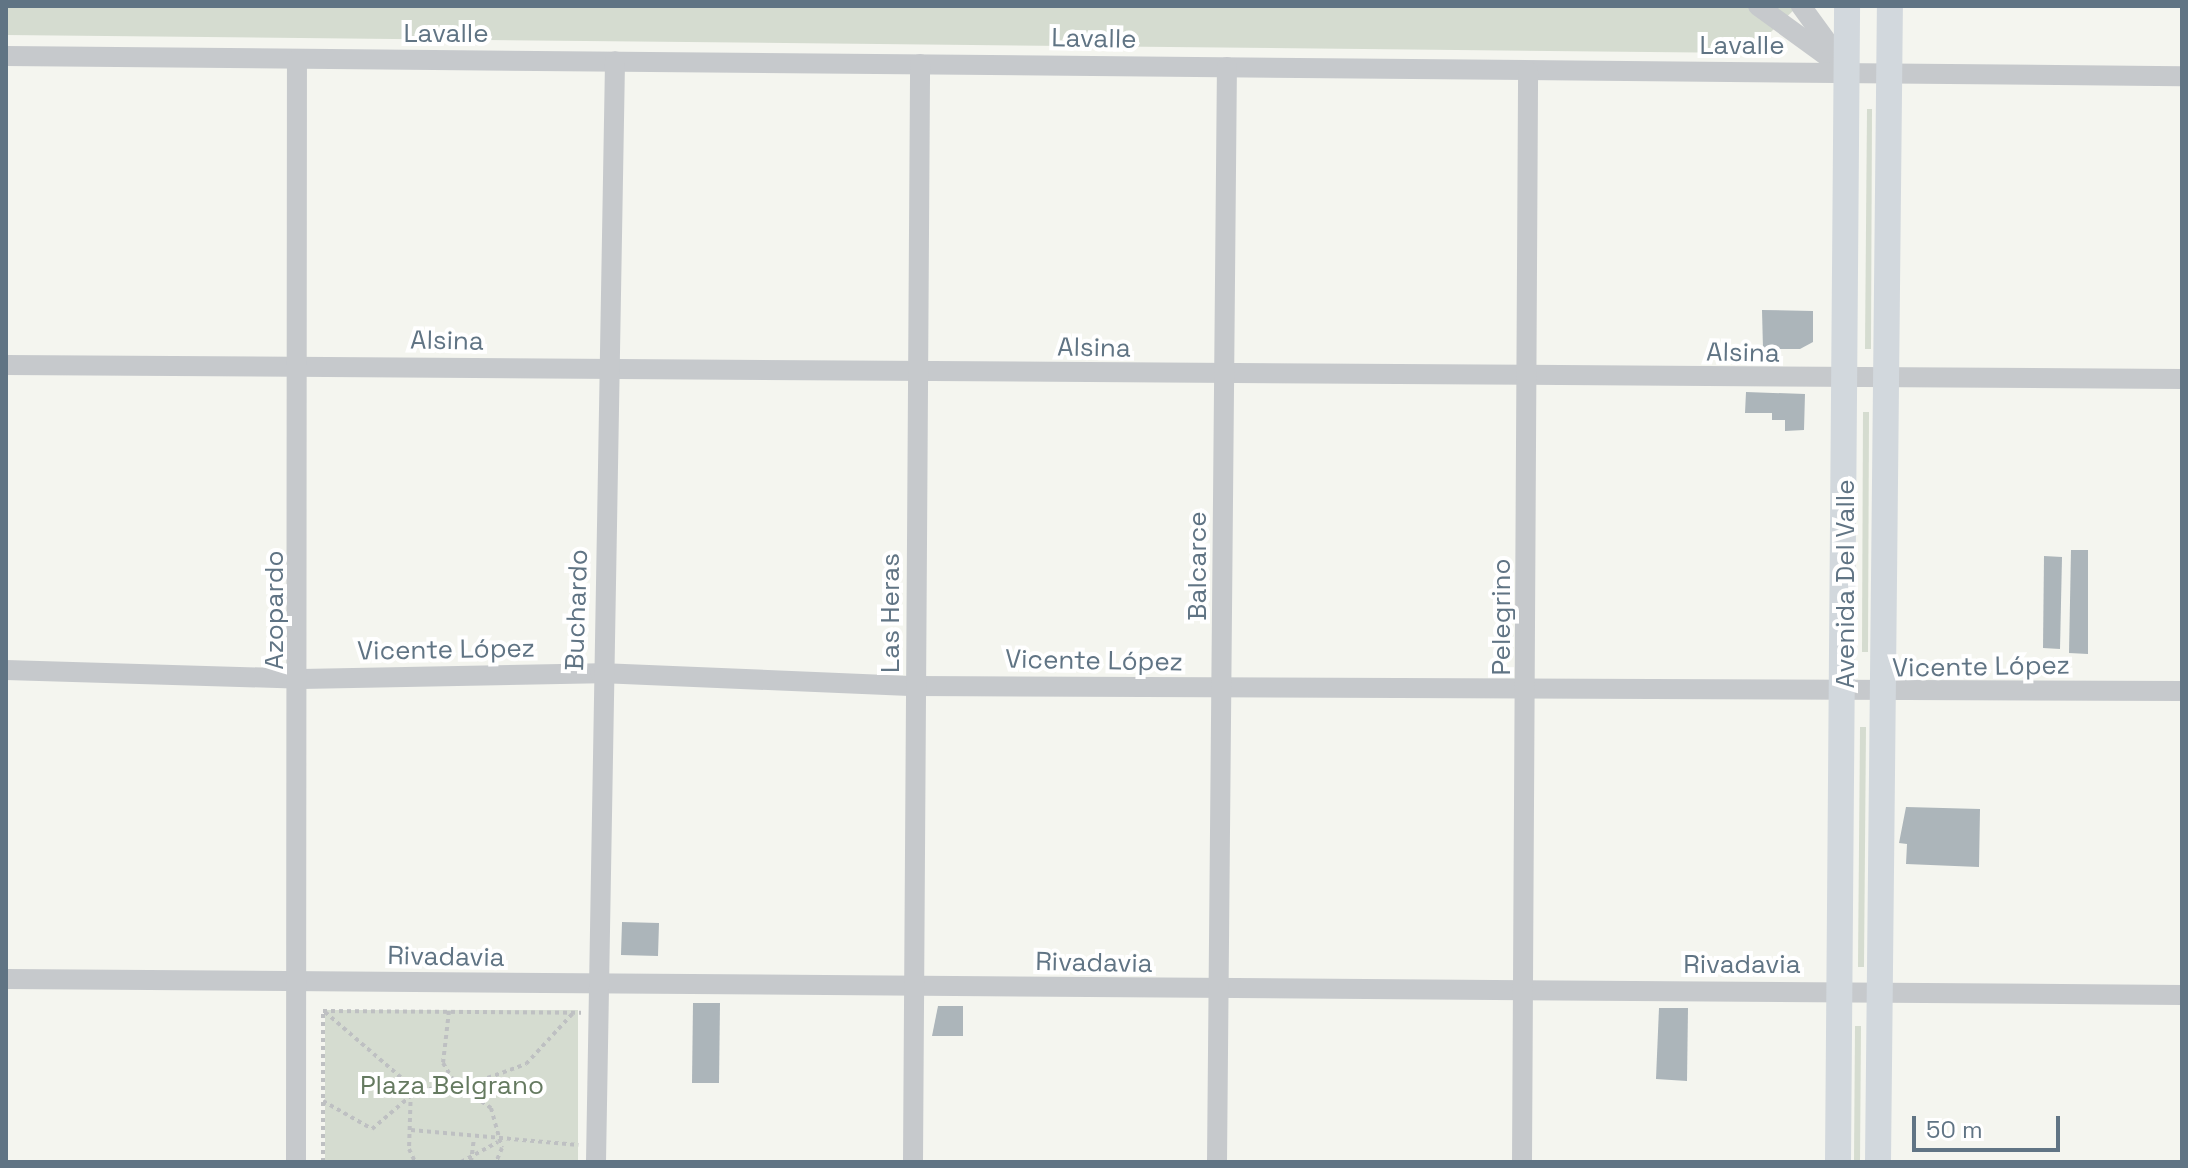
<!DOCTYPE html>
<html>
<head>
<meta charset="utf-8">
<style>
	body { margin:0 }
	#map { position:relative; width:2188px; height:1168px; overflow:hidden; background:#f4f5ef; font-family:"Space Grotesk",sans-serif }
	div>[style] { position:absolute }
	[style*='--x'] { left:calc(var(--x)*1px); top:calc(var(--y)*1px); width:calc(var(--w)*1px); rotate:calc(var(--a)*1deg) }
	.green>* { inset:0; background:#d5dcd0 }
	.building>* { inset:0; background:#acb5ba }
	.path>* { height:4px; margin-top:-2px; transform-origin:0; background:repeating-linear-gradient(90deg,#bec0c2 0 4px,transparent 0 8px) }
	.minor>* { height:20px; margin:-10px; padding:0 10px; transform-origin:10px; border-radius:10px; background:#c6c9cc }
	.major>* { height:26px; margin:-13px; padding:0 13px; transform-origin:13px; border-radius:13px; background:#d2d8dd }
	span { translate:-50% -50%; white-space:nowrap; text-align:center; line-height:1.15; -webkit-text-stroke:8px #fff; paint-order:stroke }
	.street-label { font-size:26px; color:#607484 }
	.park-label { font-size:26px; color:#657a60 }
	.frame { position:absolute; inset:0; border:8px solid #607484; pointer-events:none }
	.scale { position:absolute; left:1912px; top:1116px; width:148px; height:36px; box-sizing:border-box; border:4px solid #607484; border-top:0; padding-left:10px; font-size:24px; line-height:28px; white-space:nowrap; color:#607484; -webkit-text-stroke:6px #fff; paint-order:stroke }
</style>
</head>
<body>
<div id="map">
	<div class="green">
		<div style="clip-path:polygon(6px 6px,1798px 6px,1749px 53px,6px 35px)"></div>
		<div style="clip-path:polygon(1867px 109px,1872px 109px,1871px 349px,1865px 349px)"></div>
		<div style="clip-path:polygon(1863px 412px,1869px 412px,1868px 652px,1862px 652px)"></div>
		<div style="clip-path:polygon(1860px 727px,1866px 727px,1864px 967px,1858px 967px)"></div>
		<div style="clip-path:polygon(325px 1010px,578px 1010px,578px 1162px,325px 1162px)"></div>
		<div style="clip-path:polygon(1855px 1026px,1861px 1026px,1860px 1162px,1854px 1162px)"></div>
	</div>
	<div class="building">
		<div style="clip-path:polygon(1762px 310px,1813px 311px,1813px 342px,1800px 349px,1763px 349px)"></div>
		<div style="clip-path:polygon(1746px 392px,1805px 394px,1804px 430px,1785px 431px,1785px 420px,1772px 420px,1772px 413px,1745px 413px)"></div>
		<div style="clip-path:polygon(2071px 550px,2088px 550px,2088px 654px,2069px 653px)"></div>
		<div style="clip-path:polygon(2044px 556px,2062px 557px,2060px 649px,2043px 648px)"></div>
		<div style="clip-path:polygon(1906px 807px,1980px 809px,1979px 867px,1906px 864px,1907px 844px,1899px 843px)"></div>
		<div style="clip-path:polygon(622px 922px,659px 923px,658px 956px,621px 955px)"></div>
		<div style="clip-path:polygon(693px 1003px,720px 1003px,719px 1083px,692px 1083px)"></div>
		<div style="clip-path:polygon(938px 1006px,963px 1006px,963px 1036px,932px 1036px)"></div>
		<div style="clip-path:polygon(1659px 1008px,1688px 1008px,1687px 1081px,1656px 1079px)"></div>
	</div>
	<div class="path">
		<div style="--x:449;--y:1011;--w:52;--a:96.6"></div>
		<div style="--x:443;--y:1063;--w:23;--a:59"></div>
		<div style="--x:325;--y:1012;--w:113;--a:40.7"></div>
		<div style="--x:411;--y:1086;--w:63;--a:91.8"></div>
		<div style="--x:409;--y:1149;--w:14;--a:65"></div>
		<div style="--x:465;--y:1086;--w:65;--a:-19.8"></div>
		<div style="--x:526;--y:1064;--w:69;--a:-47.3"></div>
		<div style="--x:323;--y:1101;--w:56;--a:29.7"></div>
		<div style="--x:372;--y:1129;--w:55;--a:-40.6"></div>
		<div style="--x:414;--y:1093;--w:42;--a:-13.7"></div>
		<div style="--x:455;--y:1083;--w:44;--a:34.8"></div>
		<div style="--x:491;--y:1108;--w:41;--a:74.6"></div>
		<div style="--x:502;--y:1148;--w:15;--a:113"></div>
		<div style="--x:411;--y:1130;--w:168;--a:5.1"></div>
		<div style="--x:323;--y:1162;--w:151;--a:-90"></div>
		<div style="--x:323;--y:1011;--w:258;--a:0.4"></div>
		<div style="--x:461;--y:1162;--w:42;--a:-28.4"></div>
		<div style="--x:471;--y:1162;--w:24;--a:-83"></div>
	</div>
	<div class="minor">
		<div style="--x:1758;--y:6;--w:112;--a:36"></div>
		<div style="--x:1849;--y:72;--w:82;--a:-126"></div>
		<div style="--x:6;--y:56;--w:2176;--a:0.53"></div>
		<div style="--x:6;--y:365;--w:2176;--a:0.37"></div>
		<div style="--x:6;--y:670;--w:295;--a:1.7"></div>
		<div style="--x:301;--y:679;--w:299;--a:-1.1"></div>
		<div style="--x:600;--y:673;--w:316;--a:2.4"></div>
		<div style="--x:916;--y:686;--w:1266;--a:0.23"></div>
		<div style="--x:6;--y:979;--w:2176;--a:0.42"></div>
		<div style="--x:296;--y:1162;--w:1103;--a:-89.95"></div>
		<div style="--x:596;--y:1162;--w:1101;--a:-89.01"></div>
		<div style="--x:913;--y:1162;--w:1098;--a:-89.63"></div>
		<div style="--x:1217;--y:1162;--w:1095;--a:-89.48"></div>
		<div style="--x:1522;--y:1162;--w:1091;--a:-89.68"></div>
	</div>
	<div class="major">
		<div style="--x:1838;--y:1162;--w:1156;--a:-89.55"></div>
		<div style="--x:1878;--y:1162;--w:1156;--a:-89.41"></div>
	</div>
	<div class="street-label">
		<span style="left:446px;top:34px">Lavalle</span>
		<span style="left:1094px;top:39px;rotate:1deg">Lavalle</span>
		<span style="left:1742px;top:46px">Lavalle</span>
		<span style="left:447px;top:341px;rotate:1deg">Alsina</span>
		<span style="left:1094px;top:348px;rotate:1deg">Alsina</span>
		<span style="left:1743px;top:353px;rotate:1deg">Alsina</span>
		<span style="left:1198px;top:566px;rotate:-90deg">Balcarce</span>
		<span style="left:1846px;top:584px;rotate:-90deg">Avenida Del Valle</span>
		<span style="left:275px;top:610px;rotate:-90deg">Azopardo</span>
		<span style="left:577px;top:610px;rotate:-88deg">Buchardo</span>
		<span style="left:891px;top:613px;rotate:-90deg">Las Heras</span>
		<span style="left:1502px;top:617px;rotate:-90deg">Pelegrino</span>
		<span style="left:446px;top:650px;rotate:-1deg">Vicente López</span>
		<span style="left:1094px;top:661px;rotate:1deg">Vicente López</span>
		<span style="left:1981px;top:667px;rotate:-1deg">Vicente López</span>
		<span style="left:446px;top:957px;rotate:1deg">Rivadavia</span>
		<span style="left:1094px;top:963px;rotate:1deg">Rivadavia</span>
		<span style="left:1742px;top:965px">Rivadavia</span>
	</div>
	<div class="park-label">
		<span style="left:452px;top:1086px">Plaza Belgrano</span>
	</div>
	<div class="frame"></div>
	<div class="scale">50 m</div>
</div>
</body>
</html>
